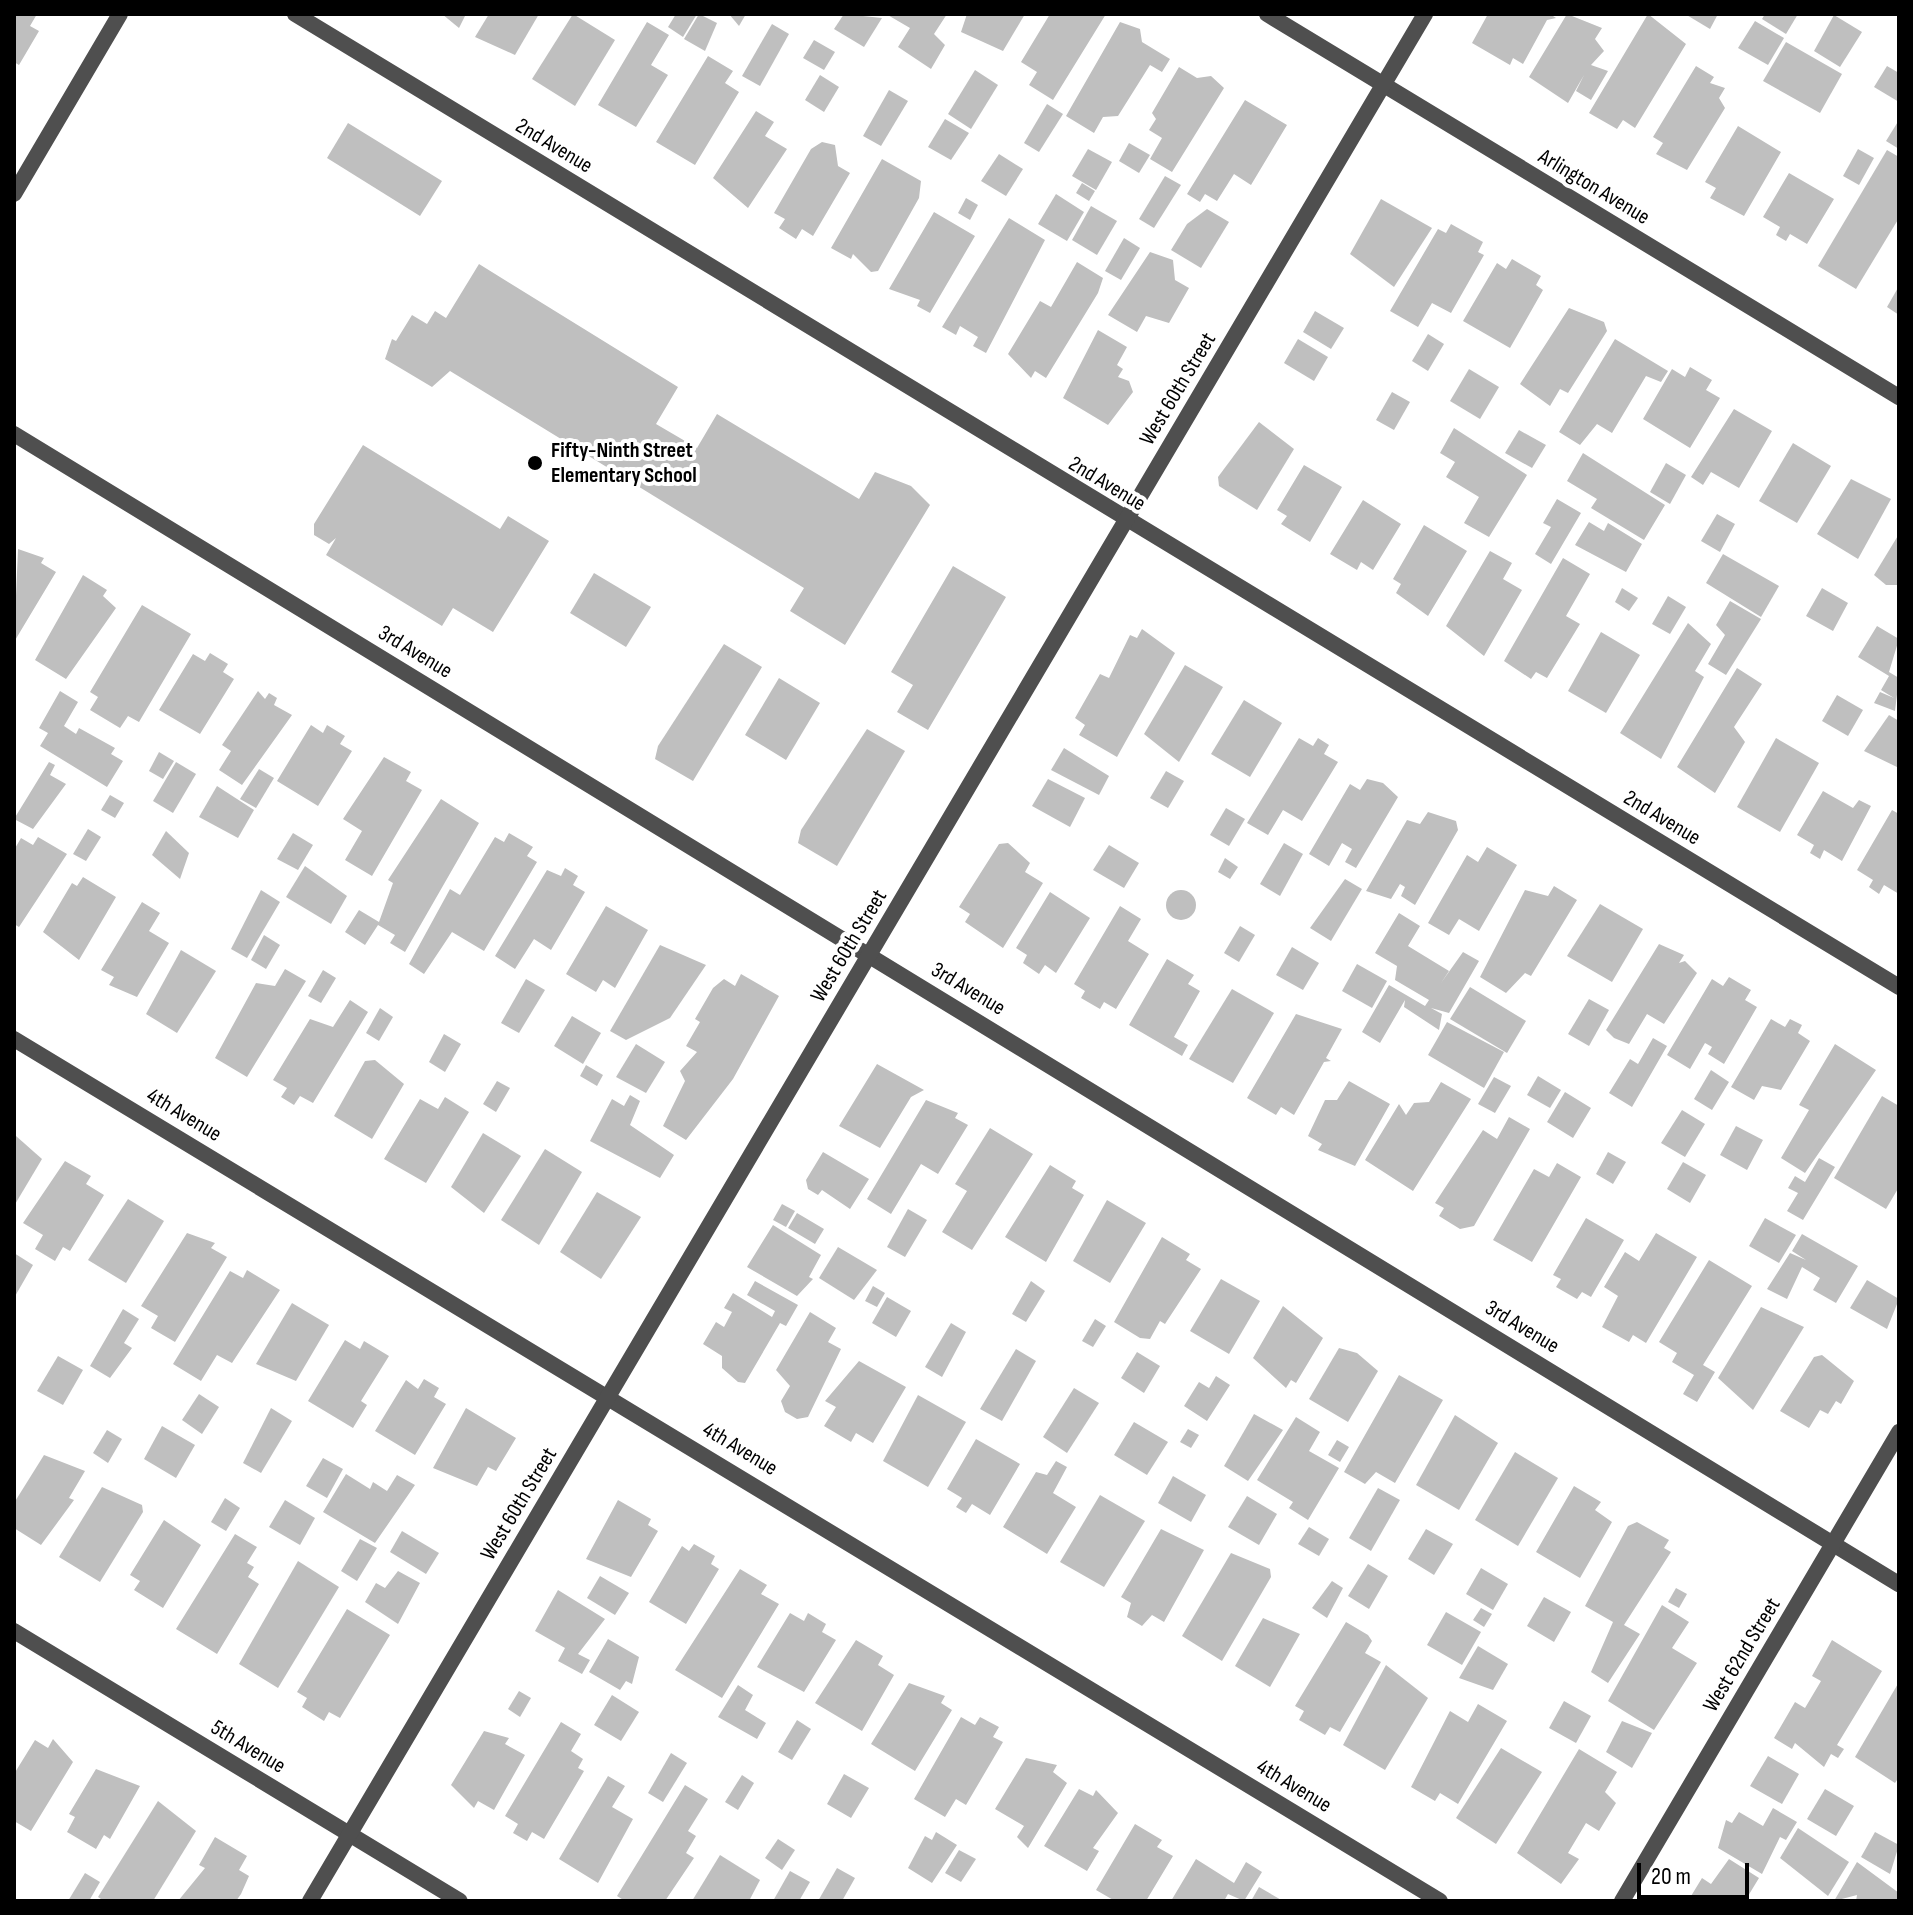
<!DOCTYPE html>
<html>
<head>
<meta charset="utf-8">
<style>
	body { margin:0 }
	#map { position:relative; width:1913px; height:1915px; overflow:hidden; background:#fff; font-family:"Sofia Sans Condensed",sans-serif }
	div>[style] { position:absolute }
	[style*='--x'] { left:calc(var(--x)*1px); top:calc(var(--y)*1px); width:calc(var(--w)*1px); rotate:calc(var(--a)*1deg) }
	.building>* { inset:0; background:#bfbfbf }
	.round { border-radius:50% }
	.street>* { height:16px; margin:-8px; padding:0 8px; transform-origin:8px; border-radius:8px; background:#4f4f4f }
	.dots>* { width:22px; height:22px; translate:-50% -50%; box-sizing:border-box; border:4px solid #fff; border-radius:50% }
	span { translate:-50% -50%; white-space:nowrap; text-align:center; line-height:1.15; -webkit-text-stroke:8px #fff; paint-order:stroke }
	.street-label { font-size:22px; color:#000 }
	.poi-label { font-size:22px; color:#000; font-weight:700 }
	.left { translate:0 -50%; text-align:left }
	.frame { position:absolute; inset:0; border:16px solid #000; pointer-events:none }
	.scale { position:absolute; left:1637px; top:1863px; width:112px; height:36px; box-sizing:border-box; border:4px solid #000; border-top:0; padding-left:10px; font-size:24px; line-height:28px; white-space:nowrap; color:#000; -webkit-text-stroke:6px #fff; paint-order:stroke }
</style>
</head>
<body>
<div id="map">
	<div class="building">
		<div style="clip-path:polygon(14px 14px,37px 14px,30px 26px,39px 31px,19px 65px,14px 62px)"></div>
		<div style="clip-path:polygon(442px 14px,466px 14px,459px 28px)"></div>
		<div style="clip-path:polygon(489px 14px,539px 14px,515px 55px,475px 37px)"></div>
		<div style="clip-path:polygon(573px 14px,615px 40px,575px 106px,532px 79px)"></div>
		<div style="clip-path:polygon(676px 14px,697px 14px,683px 37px,668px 27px)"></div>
		<div style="clip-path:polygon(699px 14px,717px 23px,705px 51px,684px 39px)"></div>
		<div style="clip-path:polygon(729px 14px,746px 14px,739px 26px)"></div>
		<div style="clip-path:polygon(844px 14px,882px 18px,864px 47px,834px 29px)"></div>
		<div style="clip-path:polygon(886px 14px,947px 14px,934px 34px,945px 45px,931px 69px,898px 47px,910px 28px)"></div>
		<div style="clip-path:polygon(967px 14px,1025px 14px,1003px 51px,961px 32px)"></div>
		<div style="clip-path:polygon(1050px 14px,1106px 14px,1053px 100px,1029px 85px,1037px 72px,1021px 62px)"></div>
		<div style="clip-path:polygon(1488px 14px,1550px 14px,1556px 18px,1547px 20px,1523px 64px,1513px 58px,1510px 65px,1472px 43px)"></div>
		<div style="clip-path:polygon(1567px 14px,1602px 28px,1595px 39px,1604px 51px,1591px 65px,1608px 71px,1591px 100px,1576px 91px,1584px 75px,1568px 103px,1529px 77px)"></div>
		<div style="clip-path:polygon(1648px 14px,1686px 44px,1635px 128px,1623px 120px,1617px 129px,1589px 113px)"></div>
		<div style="clip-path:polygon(1685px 14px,1718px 14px,1710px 29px)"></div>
		<div style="clip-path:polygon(1765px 14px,1798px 14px,1786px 34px,1762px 19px)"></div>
		<div style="clip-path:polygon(1834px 15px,1862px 32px,1840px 67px,1814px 51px)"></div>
		<div style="clip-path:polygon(1755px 21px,1784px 38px,1768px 65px,1738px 48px)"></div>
		<div style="clip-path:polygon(647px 22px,669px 35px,651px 65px,668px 75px,636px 127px,598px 105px)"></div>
		<div style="clip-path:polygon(1120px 22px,1140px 29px,1142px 42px,1170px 59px,1162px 72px,1150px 65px,1118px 116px,1103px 117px,1094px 133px,1066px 116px)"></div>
		<div style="clip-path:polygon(772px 24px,789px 34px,760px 86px,742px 76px)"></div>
		<div style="clip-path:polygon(814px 40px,835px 52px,824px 70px,803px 58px)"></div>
		<div style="clip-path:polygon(1786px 42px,1842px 74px,1820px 113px,1763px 81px)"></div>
		<div style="clip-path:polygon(708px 56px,733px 71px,725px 83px,739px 92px,695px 165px,656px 142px)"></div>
		<div style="clip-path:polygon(1696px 66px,1714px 77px,1710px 83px,1725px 88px,1719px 98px,1725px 108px,1687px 170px,1656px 154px,1663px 143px,1653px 137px)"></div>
		<div style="clip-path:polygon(1887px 66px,1899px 73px,1899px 102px,1874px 87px)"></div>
		<div style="clip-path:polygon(1179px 67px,1197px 78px,1211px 76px,1224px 88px,1172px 172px,1150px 159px,1162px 138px,1149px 130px,1156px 119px,1152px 113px)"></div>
		<div style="clip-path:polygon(975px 70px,998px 85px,971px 129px,948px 114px)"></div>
		<div style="clip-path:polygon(820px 75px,839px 87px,824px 112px,805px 100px)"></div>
		<div style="clip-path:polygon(889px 90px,908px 101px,881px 146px,863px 136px)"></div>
		<div style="clip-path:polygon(1245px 100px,1287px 125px,1251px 185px,1234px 174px,1217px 201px,1205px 194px,1200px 202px,1187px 194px)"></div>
		<div style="clip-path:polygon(1047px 104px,1063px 114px,1039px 152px,1024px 143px)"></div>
		<div style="clip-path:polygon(756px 111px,774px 122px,765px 136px,787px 149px,748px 208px,713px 178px)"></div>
		<div style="clip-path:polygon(945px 119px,969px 133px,951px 160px,928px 147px)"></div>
		<div style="clip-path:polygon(1899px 120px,1899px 149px,1886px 141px)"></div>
		<div style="clip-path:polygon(348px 123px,442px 181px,420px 216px,327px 158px)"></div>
		<div style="clip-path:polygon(1738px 126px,1781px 152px,1744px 216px,1710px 198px,1716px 188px,1705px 182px)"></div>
		<div style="clip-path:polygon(822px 142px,835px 145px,838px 166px,850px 173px,813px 236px,802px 229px,796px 239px,779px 228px,785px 219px,774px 213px,811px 149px)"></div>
		<div style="clip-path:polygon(1129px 143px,1150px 155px,1139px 173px,1119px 161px)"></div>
		<div style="clip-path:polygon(1088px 149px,1112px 162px,1096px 190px,1072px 176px)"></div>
		<div style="clip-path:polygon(1858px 149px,1874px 158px,1859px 185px,1843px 176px)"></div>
		<div style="clip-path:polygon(1887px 150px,1899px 157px,1899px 218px,1856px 289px,1818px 266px)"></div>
		<div style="clip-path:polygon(999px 154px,1023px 169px,1006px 196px,981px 181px)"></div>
		<div style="clip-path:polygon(882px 159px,921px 181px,919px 198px,878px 271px,871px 272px,853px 254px,851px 259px,831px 248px)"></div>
		<div style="clip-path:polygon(1789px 173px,1834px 199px,1807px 244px,1790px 234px,1786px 241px,1776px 235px,1780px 227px,1763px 217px)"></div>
		<div style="clip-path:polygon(1165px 176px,1181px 185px,1154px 228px,1139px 219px)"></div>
		<div style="clip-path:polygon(1082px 183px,1095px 191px,1089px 201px,1076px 193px)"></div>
		<div style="clip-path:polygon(1056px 194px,1084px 212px,1067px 241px,1038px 224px)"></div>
		<div style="clip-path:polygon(966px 198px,978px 205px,970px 220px,958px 213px)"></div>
		<div style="clip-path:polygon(1381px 199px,1432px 228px,1394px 287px,1350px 254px)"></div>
		<div style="clip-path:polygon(1091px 206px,1117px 221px,1097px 255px,1072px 240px)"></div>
		<div style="clip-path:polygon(1207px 209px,1229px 222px,1201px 268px,1171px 250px,1187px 224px)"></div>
		<div style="clip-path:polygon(934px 212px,975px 236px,930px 313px,917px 306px,920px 300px,889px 289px)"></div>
		<div style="clip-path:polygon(1009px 218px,1045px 240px,986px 353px,973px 346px,978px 337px,960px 326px,956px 335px,942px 327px)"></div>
		<div style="clip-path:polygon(1451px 224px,1483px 242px,1478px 252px,1484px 255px,1451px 313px,1432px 303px,1418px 327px,1390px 311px,1438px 229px,1446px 233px)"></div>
		<div style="clip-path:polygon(1124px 238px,1140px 248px,1121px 280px,1105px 271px)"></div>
		<div style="clip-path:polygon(1150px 252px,1173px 260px,1175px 280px,1189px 288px,1169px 323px,1146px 316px,1137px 332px,1108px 315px)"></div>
		<div style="clip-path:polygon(1512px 259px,1541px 276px,1536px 285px,1543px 290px,1510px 348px,1463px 321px,1497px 263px,1506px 269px)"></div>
		<div style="clip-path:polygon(1077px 262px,1103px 278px,1098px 293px,1046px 378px,1035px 371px,1031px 378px,1008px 354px,1040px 301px,1051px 307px)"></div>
		<div style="clip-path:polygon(479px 264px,678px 387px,656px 424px,697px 448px,717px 414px,859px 499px,875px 472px,911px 486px,930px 505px,845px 645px,790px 611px,804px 588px,450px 371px,432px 387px,385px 359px,392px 339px,396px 341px,412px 315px,427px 324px,435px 311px,446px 318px)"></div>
		<div style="clip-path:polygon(1899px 286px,1899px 315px,1887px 307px)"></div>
		<div style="clip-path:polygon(1569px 308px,1604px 322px,1607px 331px,1568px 393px,1560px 389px,1550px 406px,1520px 384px)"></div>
		<div style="clip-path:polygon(1315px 311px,1344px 328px,1331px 349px,1303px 332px)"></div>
		<div style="clip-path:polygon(1098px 330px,1127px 347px,1117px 365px,1123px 369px,1118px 377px,1129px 381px,1133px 392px,1108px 425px,1063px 398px)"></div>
		<div style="clip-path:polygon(1428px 334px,1444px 344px,1428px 371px,1412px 361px)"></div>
		<div style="clip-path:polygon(1298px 339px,1328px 357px,1314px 381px,1284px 363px)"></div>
		<div style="clip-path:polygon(1615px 339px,1668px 371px,1661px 382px,1646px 376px,1612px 433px,1597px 424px,1580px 445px,1559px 432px)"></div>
		<div style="clip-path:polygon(1690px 367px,1712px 380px,1706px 390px,1720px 398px,1690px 448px,1643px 419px,1672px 369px,1685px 377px)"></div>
		<div style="clip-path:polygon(1469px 369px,1499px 387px,1480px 419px,1450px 401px)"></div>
		<div style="clip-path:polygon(1392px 392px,1410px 402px,1394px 430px,1376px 420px)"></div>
		<div style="clip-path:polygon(1734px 409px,1772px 431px,1739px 488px,1711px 472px,1703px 485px,1691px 477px)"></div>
		<div style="clip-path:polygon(1259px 422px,1294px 449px,1257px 510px,1219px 486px,1218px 477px)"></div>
		<div style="clip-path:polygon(1454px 428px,1527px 475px,1489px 537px,1464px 523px,1479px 497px,1446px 477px,1455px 462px,1440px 453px)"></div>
		<div style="clip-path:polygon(1519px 430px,1546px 445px,1532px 468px,1505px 453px)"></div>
		<div style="clip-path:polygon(1793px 443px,1831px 466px,1797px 523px,1759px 501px)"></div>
		<div style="clip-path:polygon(363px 445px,500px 529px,508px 516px,549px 541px,493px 632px,453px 608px,442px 626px,326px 555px,336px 538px,329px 544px,314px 535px,314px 524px)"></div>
		<div style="clip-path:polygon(1583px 453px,1665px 505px,1644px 540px,1591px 508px,1597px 499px,1567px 481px)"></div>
		<div style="clip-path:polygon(1666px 463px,1686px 475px,1670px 504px,1650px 492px)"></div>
		<div style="clip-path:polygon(1304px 465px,1342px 487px,1310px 542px,1281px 524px,1287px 516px,1277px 510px)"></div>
		<div style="clip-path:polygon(1851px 479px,1891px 499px,1858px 559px,1817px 534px)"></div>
		<div style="clip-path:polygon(1557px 499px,1581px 513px,1551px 564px,1535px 554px,1551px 527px,1543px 523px)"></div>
		<div style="clip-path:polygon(1363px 500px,1401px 524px,1373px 570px,1361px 562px,1357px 570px,1330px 554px)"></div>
		<div style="clip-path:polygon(1717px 514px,1735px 524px,1720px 552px,1701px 541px)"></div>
		<div style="clip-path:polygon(1589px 522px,1604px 531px,1608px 523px,1642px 544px,1626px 572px,1575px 545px)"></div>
		<div style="clip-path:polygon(1424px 525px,1467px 551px,1428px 616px,1396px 593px,1401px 584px,1393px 579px)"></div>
		<div style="clip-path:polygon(1899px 534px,1899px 585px,1886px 585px,1874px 575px)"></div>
		<div style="clip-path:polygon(18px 549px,44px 558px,41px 563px,56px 572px,14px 642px)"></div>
		<div style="clip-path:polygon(1490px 551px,1512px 563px,1503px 579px,1522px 590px,1484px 656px,1446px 626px)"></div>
		<div style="clip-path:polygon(1723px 554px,1779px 586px,1761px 617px,1706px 583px)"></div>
		<div style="clip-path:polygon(1563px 558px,1590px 574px,1566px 616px,1580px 624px,1547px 678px,1536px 672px,1531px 679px,1504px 661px)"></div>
		<div style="clip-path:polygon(953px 566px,1006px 597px,928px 730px,897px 712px,913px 685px,891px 672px)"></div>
		<div style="clip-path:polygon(594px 573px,651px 607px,626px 647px,570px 613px)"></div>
		<div style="clip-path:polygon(83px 575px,107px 590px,103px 596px,116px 608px,66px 679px,35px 660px)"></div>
		<div style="clip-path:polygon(1622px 588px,1638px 598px,1629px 611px,1615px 602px)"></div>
		<div style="clip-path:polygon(1822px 588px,1848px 603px,1833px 631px,1806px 616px)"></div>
		<div style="clip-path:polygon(1668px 596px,1686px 607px,1670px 634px,1652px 624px)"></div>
		<div style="clip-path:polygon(1730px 601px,1761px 619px,1726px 675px,1708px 664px,1725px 635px,1716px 625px)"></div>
		<div style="clip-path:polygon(142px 605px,191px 634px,139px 722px,128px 716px,120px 728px,90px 710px,98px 697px,90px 692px)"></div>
		<div style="clip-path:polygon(1688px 623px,1711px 644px,1695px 671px,1704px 677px,1661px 759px,1620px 733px)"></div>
		<div style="clip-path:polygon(1877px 626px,1899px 639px,1889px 672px,1899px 678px,1895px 711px,1874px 703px,1880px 692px,1894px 698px,1881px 690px,1889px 676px,1858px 657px)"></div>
		<div style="clip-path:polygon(1142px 629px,1175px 653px,1117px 757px,1079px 735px,1085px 725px,1075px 718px,1100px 674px,1109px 678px,1130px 635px,1137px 638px)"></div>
		<div style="clip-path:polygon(1601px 632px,1640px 655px,1606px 713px,1568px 691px)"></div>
		<div style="clip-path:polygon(724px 644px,762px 667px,693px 781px,655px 759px,658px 746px)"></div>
		<div style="clip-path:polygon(210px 653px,228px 664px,223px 672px,234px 679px,200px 734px,159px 710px,193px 654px,205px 661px)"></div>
		<div style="clip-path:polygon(1185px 665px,1223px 687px,1179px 762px,1144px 734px)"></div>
		<div style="clip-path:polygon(1737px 668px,1762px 684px,1734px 727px,1745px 742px,1715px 793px,1677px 767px)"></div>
		<div style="clip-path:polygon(779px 678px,820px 703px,786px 760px,745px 735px)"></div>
		<div style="clip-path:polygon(60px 691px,78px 702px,64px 726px,76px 734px,79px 728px,115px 748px,111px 754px,123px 761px,107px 787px,40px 746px,48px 733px,39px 728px)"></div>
		<div style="clip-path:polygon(258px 691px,265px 699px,269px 693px,277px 698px,274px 705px,292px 715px,242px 785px,219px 770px,231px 751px,222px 745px)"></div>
		<div style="clip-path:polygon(1837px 695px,1863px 710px,1848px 736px,1822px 721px)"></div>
		<div style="clip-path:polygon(1244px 700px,1282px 723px,1250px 777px,1211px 754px)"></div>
		<div style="clip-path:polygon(1889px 715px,1899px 721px,1899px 768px,1864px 751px)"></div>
		<div style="clip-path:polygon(311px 725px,323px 733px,327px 725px,345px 736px,340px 744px,352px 751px,318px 806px,277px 781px)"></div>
		<div style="clip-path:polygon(867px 729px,905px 751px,837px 866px,798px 843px,801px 830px)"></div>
		<div style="clip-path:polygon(1299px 738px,1313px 746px,1318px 738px,1329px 745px,1324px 754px,1338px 762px,1302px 821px,1283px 810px,1268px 835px,1247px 823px)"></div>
		<div style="clip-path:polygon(1776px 738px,1819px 763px,1780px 832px,1737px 807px)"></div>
		<div style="clip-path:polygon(1064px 748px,1109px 776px,1099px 795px,1051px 770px)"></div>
		<div style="clip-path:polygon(159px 752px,174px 761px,163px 779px,149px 771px)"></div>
		<div style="clip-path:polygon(384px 757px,411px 772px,406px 781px,422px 790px,372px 876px,345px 860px,362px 831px,343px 819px)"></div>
		<div style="clip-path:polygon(49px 762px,55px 765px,50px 775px,66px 784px,33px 829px,14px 819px)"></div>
		<div style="clip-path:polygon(176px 762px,196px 774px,173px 813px,153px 801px)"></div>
		<div style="clip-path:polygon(259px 769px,274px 778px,256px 808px,240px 799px)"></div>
		<div style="clip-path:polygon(1166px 771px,1184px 781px,1168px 808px,1150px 798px)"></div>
		<div style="clip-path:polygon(1048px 779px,1085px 798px,1070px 827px,1032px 806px)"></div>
		<div style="clip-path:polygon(1367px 779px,1383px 783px,1398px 797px,1356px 868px,1345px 862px,1352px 849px,1342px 843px,1329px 866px,1309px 854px,1350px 784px,1360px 790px)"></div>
		<div style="clip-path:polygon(217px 786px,254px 810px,238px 838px,199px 817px)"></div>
		<div style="clip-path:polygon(1823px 791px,1853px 808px,1859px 800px,1871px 806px,1842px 861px,1824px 850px,1820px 859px,1810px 853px,1814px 845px,1797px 835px)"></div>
		<div style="clip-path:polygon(110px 795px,124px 803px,115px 818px,101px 810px)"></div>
		<div style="clip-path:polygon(441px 799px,479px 823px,405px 952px,390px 943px,395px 935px,378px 925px,365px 945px,345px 932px,359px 910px,379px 922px,393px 883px,388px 880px)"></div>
		<div style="clip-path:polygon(1226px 808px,1245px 819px,1229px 846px,1210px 835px)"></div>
		<div style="clip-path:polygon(1892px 810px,1899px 814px,1899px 894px,1884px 885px,1879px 894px,1869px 887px,1873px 880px,1857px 870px)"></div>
		<div style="clip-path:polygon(1428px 812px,1456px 821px,1458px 830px,1415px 905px,1401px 896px,1405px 887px,1400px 884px,1391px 899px,1366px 891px,1407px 820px,1420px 824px)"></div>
		<div style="clip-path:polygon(88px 829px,101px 837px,86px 861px,73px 854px)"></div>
		<div style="clip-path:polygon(166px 831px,189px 853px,180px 879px,152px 855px)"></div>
		<div style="clip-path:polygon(293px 833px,313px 845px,298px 870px,277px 859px)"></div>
		<div style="clip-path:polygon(509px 833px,533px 847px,527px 856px,537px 862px,484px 951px,452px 932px,424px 974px,409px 964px,450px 889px,460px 895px,495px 837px,504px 842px)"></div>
		<div style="clip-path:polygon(38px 837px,67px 854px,19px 927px,14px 924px,14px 850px,21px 838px,33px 845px)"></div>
		<div style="clip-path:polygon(1008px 843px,1030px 863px,1025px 872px,1043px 883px,1003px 948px,965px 922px,970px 914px,959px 907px,999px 844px)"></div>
		<div style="clip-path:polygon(1284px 843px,1303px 854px,1280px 896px,1260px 884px)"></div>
		<div style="clip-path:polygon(1109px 845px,1139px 863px,1124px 888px,1093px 870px)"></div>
		<div style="clip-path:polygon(1487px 847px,1517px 865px,1479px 931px,1459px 919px,1449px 935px,1428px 923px,1467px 855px,1478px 862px)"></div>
		<div style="clip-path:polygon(1225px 858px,1238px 867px,1230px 879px,1218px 872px)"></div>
		<div style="clip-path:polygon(305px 866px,347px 896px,331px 924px,286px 897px)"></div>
		<div style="clip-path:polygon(565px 868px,578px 876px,573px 885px,585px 892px,551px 950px,534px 939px,515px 969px,495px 956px,547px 870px,561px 876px)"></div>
		<div style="clip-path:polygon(83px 877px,116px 897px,79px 960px,43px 932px,72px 883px,77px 886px)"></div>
		<div style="clip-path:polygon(1345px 879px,1362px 889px,1331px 941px,1310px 928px)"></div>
		<div style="clip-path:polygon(1554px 886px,1577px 900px,1531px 976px,1525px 973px,1506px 993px,1480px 977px,1525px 890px,1548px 896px)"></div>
		<div class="round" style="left:1166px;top:890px;width:30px;height:30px"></div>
		<div style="clip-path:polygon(261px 890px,280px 902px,247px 958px,231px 949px)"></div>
		<div style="clip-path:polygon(1050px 892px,1090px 918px,1056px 973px,1045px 965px,1039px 974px,1023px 963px,1027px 955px,1016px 948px)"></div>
		<div style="clip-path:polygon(142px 902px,160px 913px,149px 931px,169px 943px,137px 997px,109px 985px,114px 977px,101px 970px)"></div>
		<div style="clip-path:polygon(1600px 904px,1643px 929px,1612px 982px,1567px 956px)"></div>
		<div style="clip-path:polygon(606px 906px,648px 930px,615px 988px,603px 980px,596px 992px,566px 974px)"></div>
		<div style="clip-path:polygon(1120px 906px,1141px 919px,1128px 941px,1149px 954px,1116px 1009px,1104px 1002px,1100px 1009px,1081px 998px,1085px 991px,1074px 984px)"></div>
		<div style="clip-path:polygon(1399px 913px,1420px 926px,1408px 946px,1449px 971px,1441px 983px,1463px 952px,1479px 961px,1449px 1013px,1431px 1008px,1442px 1014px,1439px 1030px,1404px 1007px,1405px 1000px,1380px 1043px,1362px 1032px,1389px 985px,1425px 1006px,1429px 1000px,1395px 980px,1397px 966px,1375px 953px)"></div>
		<div style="clip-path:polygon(1240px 926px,1255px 935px,1239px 962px,1224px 953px)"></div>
		<div style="clip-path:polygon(264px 935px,280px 945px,266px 969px,251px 960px)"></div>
		<div style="clip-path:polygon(1659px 944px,1684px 955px,1679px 963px,1685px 961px,1697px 973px,1664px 1024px,1647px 1014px,1629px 1044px,1614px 1038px,1606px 1030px)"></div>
		<div style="clip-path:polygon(660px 945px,706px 965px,670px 1018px,626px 1040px,610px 1031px)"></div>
		<div style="clip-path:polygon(1292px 947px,1319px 963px,1303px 990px,1276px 975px)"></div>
		<div style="clip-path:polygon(181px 950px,216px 971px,177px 1033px,146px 1014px)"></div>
		<div style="clip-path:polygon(1167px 959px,1194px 975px,1188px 984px,1200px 991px,1174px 1037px,1188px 1045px,1182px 1056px,1129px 1025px)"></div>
		<div style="clip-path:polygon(1357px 964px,1387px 981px,1372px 1008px,1342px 991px)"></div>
		<div style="clip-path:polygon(285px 969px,306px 981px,247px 1077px,215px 1058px,256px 983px,275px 986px)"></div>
		<div style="clip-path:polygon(323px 970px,336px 978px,321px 1003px,308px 996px)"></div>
		<div style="clip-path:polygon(741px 974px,779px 996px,733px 1079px,686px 1140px,663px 1126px,685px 1081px,680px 1071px,697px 1052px,686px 1046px,700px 1022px,695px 1019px,713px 988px,724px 979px,735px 986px)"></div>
		<div style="clip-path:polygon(1729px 977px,1751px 990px,1745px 1000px,1757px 1007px,1724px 1064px,1708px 1054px,1712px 1047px,1705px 1043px,1690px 1069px,1667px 1055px,1712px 979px,1723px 986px)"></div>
		<div style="clip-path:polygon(526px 979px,545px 990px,519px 1033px,501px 1023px)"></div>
		<div style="clip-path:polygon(1470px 987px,1526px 1021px,1507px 1053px,1450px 1019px)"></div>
		<div style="clip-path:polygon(1232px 989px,1274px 1013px,1233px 1083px,1189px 1059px)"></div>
		<div style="clip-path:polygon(1589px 999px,1609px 1010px,1589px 1046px,1568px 1034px)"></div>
		<div style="clip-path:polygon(350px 1000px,368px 1012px,313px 1103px,300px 1096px,294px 1105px,281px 1097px,287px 1088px,273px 1080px,310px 1019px,333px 1027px)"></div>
		<div style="clip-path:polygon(380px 1008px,393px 1017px,379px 1041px,366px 1033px)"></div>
		<div style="clip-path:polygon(1296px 1014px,1342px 1029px,1326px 1058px,1331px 1061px,1324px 1062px,1294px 1115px,1281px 1107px,1276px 1115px,1247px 1098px)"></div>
		<div style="clip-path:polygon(572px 1016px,601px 1033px,583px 1064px,554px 1046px)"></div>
		<div style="clip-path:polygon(1771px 1019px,1785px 1027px,1790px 1019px,1802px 1025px,1798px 1033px,1810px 1041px,1781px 1090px,1762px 1086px,1754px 1100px,1731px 1087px)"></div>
		<div style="clip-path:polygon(1447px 1022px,1504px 1052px,1484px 1088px,1428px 1055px)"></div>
		<div style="clip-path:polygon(444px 1034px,461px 1044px,445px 1072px,429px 1062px)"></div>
		<div style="clip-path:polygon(1653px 1038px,1667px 1046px,1632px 1107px,1609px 1093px,1630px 1059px,1638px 1064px)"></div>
		<div style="clip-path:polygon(636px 1044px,665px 1062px,646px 1093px,616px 1077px)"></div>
		<div style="clip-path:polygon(1835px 1044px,1876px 1070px,1805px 1173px,1781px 1158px,1809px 1110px,1799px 1105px)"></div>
		<div style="clip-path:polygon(375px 1060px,404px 1084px,372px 1139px,334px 1116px,365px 1061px)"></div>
		<div style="clip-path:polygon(877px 1064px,924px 1090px,911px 1097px,880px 1148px,839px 1126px)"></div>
		<div style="clip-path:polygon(586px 1065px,603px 1075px,597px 1086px,580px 1076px)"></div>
		<div style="clip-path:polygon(1711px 1070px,1729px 1082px,1712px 1110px,1694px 1099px)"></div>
		<div style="clip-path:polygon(1538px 1076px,1561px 1090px,1550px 1108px,1527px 1095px)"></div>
		<div style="clip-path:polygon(1494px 1077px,1511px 1086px,1495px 1113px,1478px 1104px)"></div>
		<div style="clip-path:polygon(497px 1081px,510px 1088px,496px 1112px,483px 1104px)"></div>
		<div style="clip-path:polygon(1349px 1081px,1390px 1104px,1355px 1166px,1318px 1150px,1322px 1144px,1308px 1136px,1325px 1100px,1337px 1100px)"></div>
		<div style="clip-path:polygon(1441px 1082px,1471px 1099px,1413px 1191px,1365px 1160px,1399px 1104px,1406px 1115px,1414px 1103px,1429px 1102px)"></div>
		<div style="clip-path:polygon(1565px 1092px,1591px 1108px,1573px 1138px,1547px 1122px)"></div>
		<div style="clip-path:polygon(630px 1095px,640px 1101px,630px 1125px,674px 1155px,660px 1178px,590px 1141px,612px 1099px,624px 1106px)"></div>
		<div style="clip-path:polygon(1882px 1096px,1899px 1106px,1899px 1187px,1886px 1209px,1834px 1178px)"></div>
		<div style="clip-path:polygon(445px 1097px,469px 1112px,426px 1183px,384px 1159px,420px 1099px,438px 1109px)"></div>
		<div style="clip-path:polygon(926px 1100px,958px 1113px,955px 1118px,968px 1125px,938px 1174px,921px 1164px,891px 1214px,867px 1199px)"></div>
		<div style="clip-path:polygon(1682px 1110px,1705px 1124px,1685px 1157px,1661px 1143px)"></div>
		<div style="clip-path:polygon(1509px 1117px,1530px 1129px,1474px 1226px,1460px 1229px,1439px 1216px,1444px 1208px,1435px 1203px,1483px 1130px,1497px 1139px)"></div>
		<div style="clip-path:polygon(1736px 1126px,1763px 1140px,1747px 1170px,1720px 1155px)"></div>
		<div style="clip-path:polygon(990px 1128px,1033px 1154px,972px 1250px,942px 1232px,967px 1191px,955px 1184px)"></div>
		<div style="clip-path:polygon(483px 1133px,521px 1156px,484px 1213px,451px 1187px)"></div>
		<div style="clip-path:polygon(16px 1136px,42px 1159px,14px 1206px,14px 1140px)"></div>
		<div style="clip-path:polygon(545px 1149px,582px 1172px,539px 1245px,501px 1220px)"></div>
		<div style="clip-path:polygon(823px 1152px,869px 1179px,850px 1209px,822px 1190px,818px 1195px,808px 1189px,806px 1180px)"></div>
		<div style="clip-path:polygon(1608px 1152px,1626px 1162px,1613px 1184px,1596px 1174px)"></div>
		<div style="clip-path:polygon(1819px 1158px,1835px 1167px,1803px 1220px,1787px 1211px,1798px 1193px,1788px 1188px,1795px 1176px,1805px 1182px)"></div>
		<div style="clip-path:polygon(65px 1161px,91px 1176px,86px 1184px,104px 1195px,70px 1251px,63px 1247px,55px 1261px,35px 1249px,43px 1235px,23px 1223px)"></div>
		<div style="clip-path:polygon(1683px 1162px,1706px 1175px,1690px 1203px,1667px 1189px)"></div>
		<div style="clip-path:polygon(1557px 1163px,1581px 1177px,1532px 1262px,1493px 1240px,1534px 1169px,1549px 1177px)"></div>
		<div style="clip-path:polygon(1050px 1165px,1076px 1181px,1072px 1188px,1084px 1195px,1046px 1262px,1005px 1237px)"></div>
		<div style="clip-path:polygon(597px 1192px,641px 1217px,601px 1279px,560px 1252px)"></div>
		<div style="clip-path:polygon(128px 1199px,164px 1221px,126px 1283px,88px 1260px)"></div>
		<div style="clip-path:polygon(1107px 1200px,1146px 1223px,1110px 1283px,1073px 1261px)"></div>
		<div style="clip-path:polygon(782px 1204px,795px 1211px,786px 1227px,773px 1220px)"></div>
		<div style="clip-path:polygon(908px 1209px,927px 1220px,905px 1257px,887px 1247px)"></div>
		<div style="clip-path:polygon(797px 1213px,824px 1229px,815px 1244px,788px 1228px)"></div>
		<div style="clip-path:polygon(1586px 1218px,1624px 1240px,1591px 1297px,1582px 1292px,1577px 1299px,1556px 1287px,1561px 1279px,1553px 1275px)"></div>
		<div style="clip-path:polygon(1765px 1218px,1796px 1235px,1779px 1263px,1749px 1246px)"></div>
		<div style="clip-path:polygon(773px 1225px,821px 1255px,809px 1277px,813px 1279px,797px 1296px,747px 1267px)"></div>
		<div style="clip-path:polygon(187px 1233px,215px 1243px,211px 1248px,227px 1257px,175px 1342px,151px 1328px,158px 1316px,141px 1306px)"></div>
		<div style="clip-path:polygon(1656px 1233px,1697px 1257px,1646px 1343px,1633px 1335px,1629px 1342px,1602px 1327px,1618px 1296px,1604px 1287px,1625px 1252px,1639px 1261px)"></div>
		<div style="clip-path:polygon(1802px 1234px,1858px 1266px,1836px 1303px,1813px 1290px,1820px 1278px,1802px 1267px,1787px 1299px,1767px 1289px,1790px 1253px,1806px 1260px,1792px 1251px)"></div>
		<div style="clip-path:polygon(1162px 1237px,1190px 1254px,1186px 1260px,1201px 1269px,1165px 1324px,1160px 1321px,1150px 1339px,1140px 1338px,1114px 1322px)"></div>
		<div style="clip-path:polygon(838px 1247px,877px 1270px,854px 1300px,819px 1278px)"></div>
		<div style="clip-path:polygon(14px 1253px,33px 1265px,14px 1298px)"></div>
		<div style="clip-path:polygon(1709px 1260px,1752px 1286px,1703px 1365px,1715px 1372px,1697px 1402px,1683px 1394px,1694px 1375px,1672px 1362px,1677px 1353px,1659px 1342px)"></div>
		<div style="clip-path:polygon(247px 1270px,280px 1290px,232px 1363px,217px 1355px,201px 1381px,173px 1364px,230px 1271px,243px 1278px)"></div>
		<div style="clip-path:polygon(1221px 1279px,1260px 1301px,1229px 1354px,1190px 1331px)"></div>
		<div style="clip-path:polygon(1867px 1280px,1899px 1299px,1887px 1329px,1850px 1308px)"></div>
		<div style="clip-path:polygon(755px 1281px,798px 1305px,786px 1326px,780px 1323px,745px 1383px,738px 1382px,722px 1368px,722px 1356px,703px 1344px,716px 1322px,724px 1327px,732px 1312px,724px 1308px,733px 1293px,772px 1317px,775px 1311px,747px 1295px)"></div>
		<div style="clip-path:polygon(1031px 1281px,1045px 1291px,1026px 1322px,1012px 1314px)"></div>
		<div style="clip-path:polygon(873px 1286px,885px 1293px,877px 1307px,865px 1301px)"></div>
		<div style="clip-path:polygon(887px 1297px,911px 1311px,896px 1337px,872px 1323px)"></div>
		<div style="clip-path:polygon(292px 1303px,329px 1325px,296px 1381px,256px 1364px)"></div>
		<div style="clip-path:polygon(1283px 1306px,1323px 1338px,1296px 1383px,1291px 1380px,1286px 1388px,1253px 1358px)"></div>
		<div style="clip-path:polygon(1761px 1307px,1804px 1327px,1753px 1410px,1718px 1378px)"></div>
		<div style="clip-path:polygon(123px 1309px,139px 1319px,124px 1343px,132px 1348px,110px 1378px,90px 1366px)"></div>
		<div style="clip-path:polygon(810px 1312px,836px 1328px,828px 1342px,841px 1349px,808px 1417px,797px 1419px,785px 1412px,781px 1401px,790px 1386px,776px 1370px)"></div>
		<div style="clip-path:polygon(1095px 1319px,1106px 1326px,1093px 1347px,1082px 1341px)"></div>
		<div style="clip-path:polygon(951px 1323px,966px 1332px,942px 1377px,925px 1367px)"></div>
		<div style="clip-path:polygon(345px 1340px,360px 1349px,364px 1341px,389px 1356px,361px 1401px,367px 1405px,353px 1428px,308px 1401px)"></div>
		<div style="clip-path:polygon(1339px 1348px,1357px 1353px,1378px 1371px,1348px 1422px,1309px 1399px)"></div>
		<div style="clip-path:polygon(1016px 1349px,1036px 1361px,1002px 1421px,980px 1409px)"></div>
		<div style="clip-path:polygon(1137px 1352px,1160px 1366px,1144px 1393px,1121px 1378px)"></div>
		<div style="clip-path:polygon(1822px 1355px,1854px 1381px,1841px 1404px,1836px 1401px,1828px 1414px,1820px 1410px,1809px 1428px,1780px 1411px,1814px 1357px)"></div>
		<div style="clip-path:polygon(58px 1356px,83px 1370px,63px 1405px,37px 1391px)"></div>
		<div style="clip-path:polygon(859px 1361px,906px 1387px,873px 1443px,856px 1433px,851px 1442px,824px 1426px,836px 1407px,825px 1401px)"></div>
		<div style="clip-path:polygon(1399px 1375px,1443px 1400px,1395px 1483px,1376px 1472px,1365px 1484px,1344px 1472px)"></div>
		<div style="clip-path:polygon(1216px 1376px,1230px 1385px,1207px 1421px,1184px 1406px,1199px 1382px,1209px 1388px)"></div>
		<div style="clip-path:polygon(424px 1379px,439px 1388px,434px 1397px,446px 1404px,415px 1455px,375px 1431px,406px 1380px,418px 1389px)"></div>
		<div style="clip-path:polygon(1074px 1388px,1099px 1403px,1067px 1453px,1043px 1437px)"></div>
		<div style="clip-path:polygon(199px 1394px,219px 1407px,202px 1434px,182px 1420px)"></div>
		<div style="clip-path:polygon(918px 1395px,966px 1422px,928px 1487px,883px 1461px)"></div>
		<div style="clip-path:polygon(271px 1408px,292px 1421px,261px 1473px,243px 1463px)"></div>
		<div style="clip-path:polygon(466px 1408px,516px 1438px,496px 1471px,488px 1467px,477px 1486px,433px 1468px)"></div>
		<div style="clip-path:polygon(1254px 1414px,1283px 1430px,1248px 1481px,1224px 1466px)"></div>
		<div style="clip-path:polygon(1455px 1415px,1498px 1443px,1459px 1510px,1416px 1485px)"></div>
		<div style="clip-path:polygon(1296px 1417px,1320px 1432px,1309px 1451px,1339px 1468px,1308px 1520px,1289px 1508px,1293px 1502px,1257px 1480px)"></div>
		<div style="clip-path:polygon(1134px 1422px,1168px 1442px,1147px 1475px,1114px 1455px)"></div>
		<div style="clip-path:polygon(162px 1426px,195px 1445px,176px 1478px,144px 1459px)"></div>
		<div style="clip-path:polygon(1188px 1429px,1199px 1435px,1191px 1448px,1180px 1442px)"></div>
		<div style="clip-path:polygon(107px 1430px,122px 1439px,108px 1463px,93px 1453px)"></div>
		<div style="clip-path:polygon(976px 1439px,1020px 1464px,990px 1515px,972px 1504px,966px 1513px,956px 1507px,962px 1498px,947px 1489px)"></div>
		<div style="clip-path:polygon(1337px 1440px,1349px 1447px,1340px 1462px,1328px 1455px)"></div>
		<div style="clip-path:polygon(1515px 1452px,1558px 1478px,1518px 1546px,1475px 1520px)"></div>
		<div style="clip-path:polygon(44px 1455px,85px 1471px,69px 1498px,74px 1500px,41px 1545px,14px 1528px,14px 1503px)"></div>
		<div style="clip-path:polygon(323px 1458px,343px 1469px,327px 1498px,306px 1486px)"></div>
		<div style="clip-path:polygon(1056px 1461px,1067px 1467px,1053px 1493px,1076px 1507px,1047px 1554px,1003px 1527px,1036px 1472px,1047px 1475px)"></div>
		<div style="clip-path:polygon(346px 1474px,370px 1489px,373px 1482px,387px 1491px,397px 1475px,415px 1485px,375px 1543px,323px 1512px)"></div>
		<div style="clip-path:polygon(1173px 1476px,1206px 1495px,1191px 1522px,1158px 1503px)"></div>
		<div style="clip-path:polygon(1574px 1486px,1601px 1502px,1595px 1510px,1612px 1522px,1580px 1578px,1536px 1552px)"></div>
		<div style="clip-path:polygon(102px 1487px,142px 1505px,143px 1512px,100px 1582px,59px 1557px)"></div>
		<div style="clip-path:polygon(1378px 1488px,1400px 1500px,1371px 1551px,1349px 1538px)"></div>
		<div style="clip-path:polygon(1100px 1495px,1145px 1521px,1104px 1587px,1060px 1562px)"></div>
		<div style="clip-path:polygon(1247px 1496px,1277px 1514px,1259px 1545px,1228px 1527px)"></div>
		<div style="clip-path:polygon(225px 1498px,240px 1508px,226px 1531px,211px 1522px)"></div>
		<div style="clip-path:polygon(285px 1500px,315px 1518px,300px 1545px,269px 1527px)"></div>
		<div style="clip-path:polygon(618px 1500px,651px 1519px,648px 1525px,658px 1531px,631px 1577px,586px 1559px)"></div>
		<div style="clip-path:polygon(164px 1520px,201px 1545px,163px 1608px,134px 1590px,140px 1581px,130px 1575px)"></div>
		<div style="clip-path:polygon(1637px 1522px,1669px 1540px,1664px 1548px,1671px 1552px,1624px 1625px,1640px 1634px,1608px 1683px,1591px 1672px,1613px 1622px,1585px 1606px,1628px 1526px)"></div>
		<div style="clip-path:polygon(1309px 1527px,1329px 1539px,1319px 1556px,1298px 1544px)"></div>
		<div style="clip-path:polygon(1161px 1529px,1204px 1550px,1164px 1622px,1152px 1615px,1142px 1626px,1127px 1617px,1131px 1603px,1121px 1597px)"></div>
		<div style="clip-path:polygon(1426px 1529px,1453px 1544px,1434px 1575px,1408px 1559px)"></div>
		<div style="clip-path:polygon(402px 1531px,439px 1553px,426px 1574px,390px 1552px)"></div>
		<div style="clip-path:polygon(235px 1534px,257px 1547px,247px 1563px,254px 1567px,248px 1577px,259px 1584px,217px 1654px,176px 1629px)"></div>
		<div style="clip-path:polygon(360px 1539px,377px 1548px,357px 1581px,341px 1571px)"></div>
		<div style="clip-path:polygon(694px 1544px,715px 1556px,711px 1564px,719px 1569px,686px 1624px,649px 1602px,682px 1546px,689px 1551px)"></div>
		<div style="clip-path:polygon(1231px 1553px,1270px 1569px,1271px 1577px,1222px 1661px,1182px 1636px)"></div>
		<div style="clip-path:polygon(298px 1561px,339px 1587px,278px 1688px,239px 1664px)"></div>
		<div style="clip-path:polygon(1368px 1564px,1388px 1576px,1369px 1609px,1348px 1596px)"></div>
		<div style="clip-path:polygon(1481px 1568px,1508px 1584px,1493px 1610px,1466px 1594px)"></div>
		<div style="clip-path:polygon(740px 1569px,767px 1585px,761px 1594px,779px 1604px,722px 1698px,675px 1670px)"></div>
		<div style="clip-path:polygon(398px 1571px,420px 1583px,398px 1624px,365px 1602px,376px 1583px,385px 1588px)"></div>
		<div style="clip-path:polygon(600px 1576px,629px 1593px,615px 1615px,587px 1598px)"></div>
		<div style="clip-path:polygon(1332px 1581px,1343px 1588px,1327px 1618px,1312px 1608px)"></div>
		<div style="clip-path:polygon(1676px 1588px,1687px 1594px,1679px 1608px,1668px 1602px)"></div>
		<div style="clip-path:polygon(558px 1590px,605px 1619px,578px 1654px,590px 1660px,582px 1674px,558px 1661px,565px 1648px,535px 1631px)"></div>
		<div style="clip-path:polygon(1544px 1597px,1571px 1612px,1554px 1642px,1527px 1626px)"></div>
		<div style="clip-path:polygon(1662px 1605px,1689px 1622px,1672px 1648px,1697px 1663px,1654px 1730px,1608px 1701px)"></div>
		<div style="clip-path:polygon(1481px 1608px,1492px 1614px,1484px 1627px,1473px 1620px)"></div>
		<div style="clip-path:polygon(347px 1609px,390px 1635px,340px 1718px,329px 1712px,324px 1721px,302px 1707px,307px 1698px,297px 1692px)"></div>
		<div style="clip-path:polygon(1446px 1612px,1481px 1632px,1462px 1665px,1427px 1645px)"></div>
		<div style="clip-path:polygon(790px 1613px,804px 1621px,808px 1613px,826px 1624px,822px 1632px,836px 1640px,804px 1692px,757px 1667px)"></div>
		<div style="clip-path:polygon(1263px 1618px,1300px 1634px,1270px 1687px,1235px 1666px)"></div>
		<div style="clip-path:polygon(1346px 1622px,1368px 1635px,1372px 1641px,1365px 1653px,1381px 1662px,1340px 1732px,1330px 1727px,1325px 1735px,1299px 1720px,1304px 1711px,1295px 1706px)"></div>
		<div style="clip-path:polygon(608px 1639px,639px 1657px,632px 1684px,626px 1681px,620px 1690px,589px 1672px)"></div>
		<div style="clip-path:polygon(856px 1640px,883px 1656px,878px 1665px,894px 1675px,862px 1731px,815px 1703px)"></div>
		<div style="clip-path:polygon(1832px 1640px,1882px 1671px,1837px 1745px,1844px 1749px,1838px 1758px,1831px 1754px,1824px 1767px,1795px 1743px,1792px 1749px,1774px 1738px,1795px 1702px,1805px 1708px,1821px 1681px,1812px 1676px)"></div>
		<div style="clip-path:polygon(1478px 1646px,1508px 1664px,1493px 1690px,1459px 1678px)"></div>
		<div style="clip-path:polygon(1386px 1665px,1428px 1698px,1385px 1770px,1343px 1745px)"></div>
		<div style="clip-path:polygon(1899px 1682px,1899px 1777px,1895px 1783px,1855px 1757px)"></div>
		<div style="clip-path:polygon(909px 1683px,945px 1696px,941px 1703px,952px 1710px,915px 1771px,871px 1744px)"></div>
		<div style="clip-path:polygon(738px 1685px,753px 1695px,745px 1710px,766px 1723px,757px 1739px,718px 1717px)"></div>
		<div style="clip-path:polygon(519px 1691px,531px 1698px,520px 1717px,508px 1709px)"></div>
		<div style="clip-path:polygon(612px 1695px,639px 1712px,621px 1741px,594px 1725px)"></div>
		<div style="clip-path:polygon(1564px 1701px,1591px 1716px,1576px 1743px,1549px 1728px)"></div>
		<div style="clip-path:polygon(1478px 1704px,1507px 1721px,1458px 1804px,1440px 1793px,1435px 1801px,1411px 1787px,1450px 1711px,1468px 1722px)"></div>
		<div style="clip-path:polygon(961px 1717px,975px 1725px,980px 1717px,999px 1727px,993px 1737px,1003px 1742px,966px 1805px,956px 1799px,945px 1817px,914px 1799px)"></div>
		<div style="clip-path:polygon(797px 1720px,811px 1729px,792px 1760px,778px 1752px)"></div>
		<div style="clip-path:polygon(1622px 1721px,1652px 1733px,1632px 1768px,1606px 1752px)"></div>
		<div style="clip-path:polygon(561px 1722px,581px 1734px,571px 1751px,583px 1759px,578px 1768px,584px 1771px,544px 1839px,532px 1832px,527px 1841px,513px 1833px,518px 1824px,505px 1816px)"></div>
		<div style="clip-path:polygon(484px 1731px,509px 1738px,505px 1744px,525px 1755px,494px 1810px,478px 1801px,474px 1808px,451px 1785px)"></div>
		<div style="clip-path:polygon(53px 1739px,73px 1762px,31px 1831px,14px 1821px,14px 1774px,35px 1740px,48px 1748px)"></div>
		<div style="clip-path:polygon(1501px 1748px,1542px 1772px,1496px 1844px,1456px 1818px)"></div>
		<div style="clip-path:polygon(1579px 1749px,1617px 1772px,1605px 1792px,1616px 1803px,1599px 1831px,1586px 1823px,1568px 1853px,1579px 1859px,1561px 1884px,1517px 1853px)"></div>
		<div style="clip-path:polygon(671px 1753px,687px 1763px,663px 1802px,648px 1793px)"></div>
		<div style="clip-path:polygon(1768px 1756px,1799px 1774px,1782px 1804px,1750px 1786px)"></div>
		<div style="clip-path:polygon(1026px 1758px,1057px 1765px,1053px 1772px,1067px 1783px,1028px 1848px,1017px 1837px,1024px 1826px,995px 1809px)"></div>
		<div style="clip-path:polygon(96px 1769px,140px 1786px,110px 1839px,104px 1835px,96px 1849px,67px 1832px,75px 1817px,69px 1814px)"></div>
		<div style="clip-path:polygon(844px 1774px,869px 1788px,851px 1818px,827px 1804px)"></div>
		<div style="clip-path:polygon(742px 1775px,754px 1783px,738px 1810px,725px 1802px)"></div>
		<div style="clip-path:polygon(608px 1776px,625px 1786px,612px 1807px,633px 1819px,598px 1883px,559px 1859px)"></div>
		<div style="clip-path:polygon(685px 1785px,708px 1799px,688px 1831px,696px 1836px,686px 1853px,694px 1858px,665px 1901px,625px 1901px,617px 1896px)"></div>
		<div style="clip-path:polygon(1079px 1789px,1093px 1796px,1096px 1790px,1118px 1813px,1093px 1848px,1099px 1851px,1087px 1871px,1044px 1846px)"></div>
		<div style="clip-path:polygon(1825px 1789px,1854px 1806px,1836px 1836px,1807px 1819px)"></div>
		<div style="clip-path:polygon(158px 1801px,196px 1831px,153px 1901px,104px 1901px,98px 1897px)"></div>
		<div style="clip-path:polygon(1773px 1808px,1797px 1822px,1786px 1840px,1780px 1837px,1762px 1874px,1718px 1848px,1726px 1820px,1732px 1823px,1739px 1812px,1763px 1826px)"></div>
		<div style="clip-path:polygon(1135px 1824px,1162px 1840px,1157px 1847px,1173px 1856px,1146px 1901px,1115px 1901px,1096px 1890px)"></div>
		<div style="clip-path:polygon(1798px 1828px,1849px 1862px,1828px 1896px,1780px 1858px)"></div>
		<div style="clip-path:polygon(936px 1832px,957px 1845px,932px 1883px,908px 1868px,925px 1836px,932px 1840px)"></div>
		<div style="clip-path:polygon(1875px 1832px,1899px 1845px,1890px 1874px,1861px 1857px)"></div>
		<div style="clip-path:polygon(215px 1837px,247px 1856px,239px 1870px,249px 1876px,241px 1894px,236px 1901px,178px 1901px,205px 1868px,199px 1865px)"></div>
		<div style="clip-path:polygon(778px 1839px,795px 1850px,782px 1870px,765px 1858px)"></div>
		<div style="clip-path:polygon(959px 1850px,976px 1859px,961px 1882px,945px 1873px)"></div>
		<div style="clip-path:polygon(720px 1855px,760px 1880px,749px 1901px,692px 1901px)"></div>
		<div style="clip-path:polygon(1196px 1859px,1234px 1883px,1246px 1862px,1262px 1872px,1244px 1901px,1228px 1894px,1224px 1901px,1171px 1901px)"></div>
		<div style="clip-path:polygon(1729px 1859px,1759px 1878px,1745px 1901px,1688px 1901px,1702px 1878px,1711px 1884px)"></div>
		<div style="clip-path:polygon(1857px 1862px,1899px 1893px,1899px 1901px,1856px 1901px,1857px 1895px,1834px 1901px)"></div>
		<div style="clip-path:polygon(837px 1868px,855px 1878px,842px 1901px,818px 1901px)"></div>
		<div style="clip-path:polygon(790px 1871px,810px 1882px,799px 1901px,773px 1901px)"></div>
		<div style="clip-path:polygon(85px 1873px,100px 1882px,89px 1901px,68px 1901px)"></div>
		<div style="clip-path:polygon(1259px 1887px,1283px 1901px,1251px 1901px)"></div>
	</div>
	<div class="street">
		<div style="--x:295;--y:14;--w:1876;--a:31.24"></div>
		<div style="--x:1267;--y:14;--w:739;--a:31.22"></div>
		<div style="--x:14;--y:194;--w:209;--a:-59.5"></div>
		<div style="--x:14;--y:434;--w:2208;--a:31.39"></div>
		<div style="--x:14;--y:1039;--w:1666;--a:31.15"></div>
		<div style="--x:14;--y:1631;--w:521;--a:31.19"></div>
		<div style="--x:310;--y:1901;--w:2192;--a:-59.42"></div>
		<div style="--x:1622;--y:1901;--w:545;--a:-59.43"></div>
	</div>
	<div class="dots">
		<div style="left:535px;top:463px;background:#000"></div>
	</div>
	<div class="street-label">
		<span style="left:554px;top:146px;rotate:31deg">2nd Avenue</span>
		<span style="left:1594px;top:187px;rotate:31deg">Arlington Avenue</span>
		<span style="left:1178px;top:389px;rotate:-59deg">West 60th Street</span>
		<span style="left:1107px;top:484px;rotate:31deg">2nd Avenue</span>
		<span style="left:415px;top:652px;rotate:31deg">3rd Avenue</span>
		<span style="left:1662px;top:818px;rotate:31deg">2nd Avenue</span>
		<span style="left:849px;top:946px;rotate:-59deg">West 60th Street</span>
		<span style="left:968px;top:989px;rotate:31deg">3rd Avenue</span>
		<span style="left:184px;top:1115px;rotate:31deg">4th Avenue</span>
		<span style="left:1522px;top:1327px;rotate:31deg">3rd Avenue</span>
		<span style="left:740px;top:1449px;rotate:31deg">4th Avenue</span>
		<span style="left:519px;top:1504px;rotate:-59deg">West 60th Street</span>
		<span style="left:1742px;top:1655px;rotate:-59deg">West 62nd Street</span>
		<span style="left:248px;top:1747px;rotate:31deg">5th Avenue</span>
		<span style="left:1294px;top:1786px;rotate:31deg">4th Avenue</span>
	</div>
	<div class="poi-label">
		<span class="left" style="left:551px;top:463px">Fifty-Ninth Street<br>Elementary School</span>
	</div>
	<div class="frame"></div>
	<div class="scale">20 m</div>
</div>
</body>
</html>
